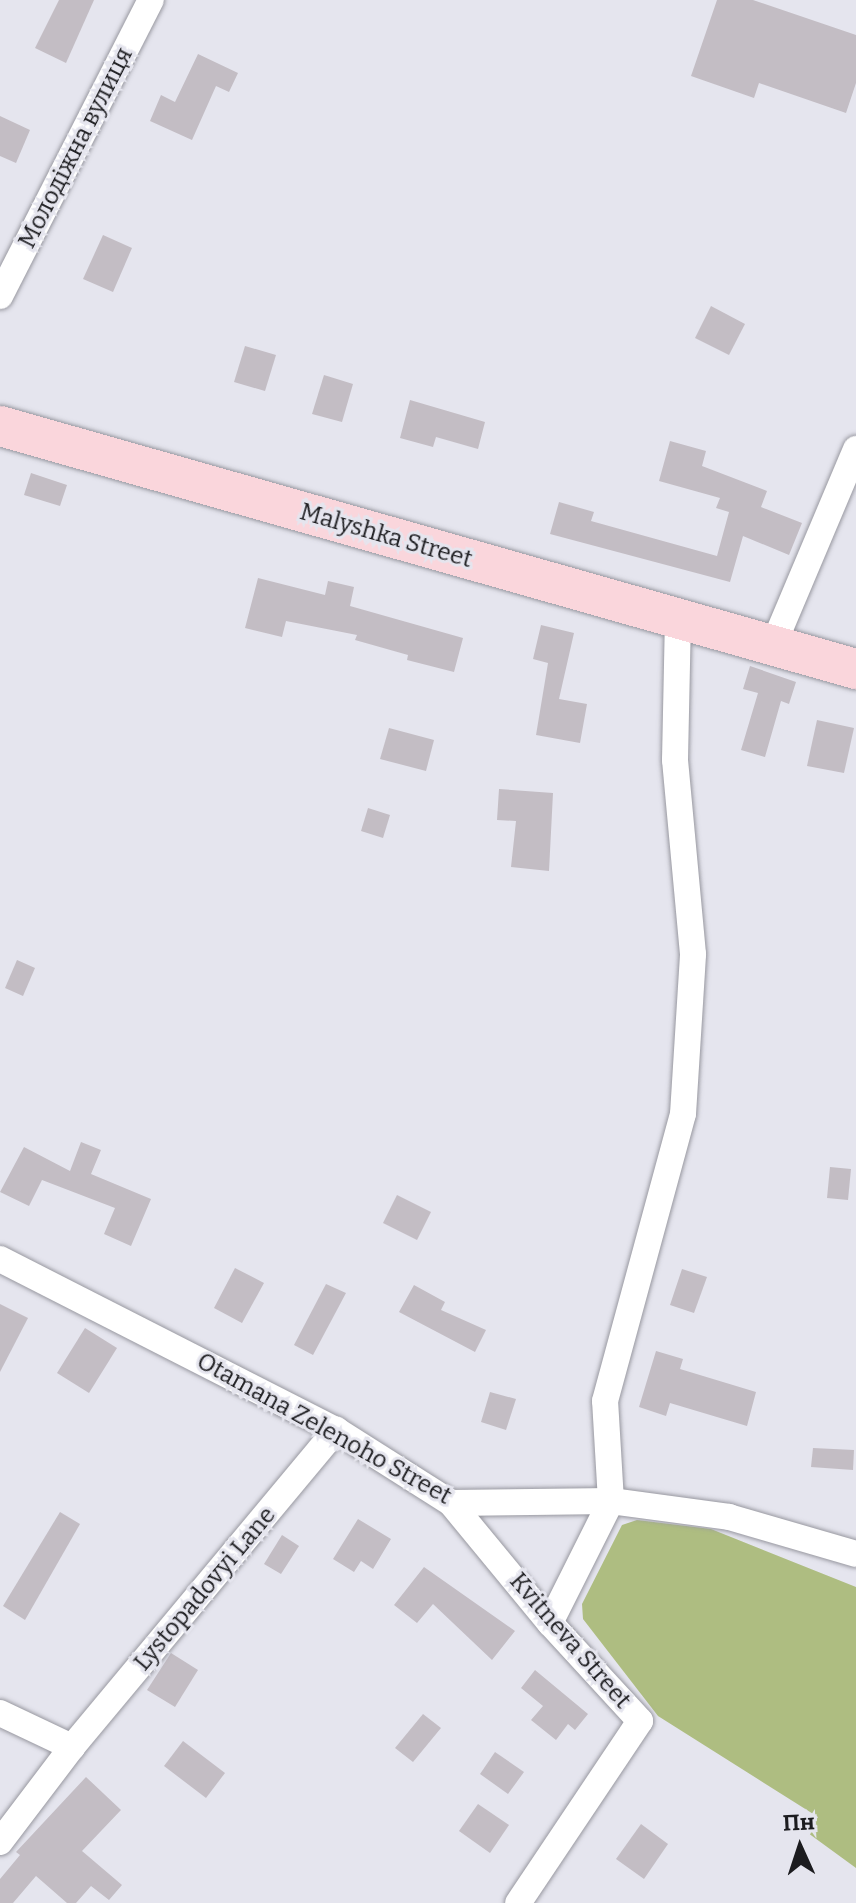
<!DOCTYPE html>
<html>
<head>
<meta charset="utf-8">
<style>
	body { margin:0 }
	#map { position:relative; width:856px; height:1903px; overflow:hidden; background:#e5e5ee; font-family:Bitter,serif }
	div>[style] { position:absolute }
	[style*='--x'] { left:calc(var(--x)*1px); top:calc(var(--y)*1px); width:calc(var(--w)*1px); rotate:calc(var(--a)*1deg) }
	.green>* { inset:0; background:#aebd81 }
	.building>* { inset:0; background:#c3bdc4 }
	.roads { filter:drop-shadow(0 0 2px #9898a0) drop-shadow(0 0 2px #9898a0) }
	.minor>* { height:26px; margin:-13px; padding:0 13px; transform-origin:13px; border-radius:13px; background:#fff }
	.primary>* { height:40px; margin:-20px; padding:0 20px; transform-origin:20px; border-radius:20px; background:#fad6dc }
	span { translate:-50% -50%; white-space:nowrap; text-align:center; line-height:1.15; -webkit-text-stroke:6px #e5e5ee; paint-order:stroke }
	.street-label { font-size:24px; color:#1c1c1f }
	.north { position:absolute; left:760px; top:1807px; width:80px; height:80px; -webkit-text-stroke:6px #e5e5ee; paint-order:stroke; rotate:357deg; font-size:22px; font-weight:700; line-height:32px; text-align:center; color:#1c1c1f }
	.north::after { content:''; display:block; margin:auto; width:28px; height:36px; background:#1c1c1f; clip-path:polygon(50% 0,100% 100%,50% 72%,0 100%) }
</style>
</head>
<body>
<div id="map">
	<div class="green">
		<div style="clip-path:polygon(637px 1520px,711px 1529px,856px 1587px,856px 1868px,808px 1833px,818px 1817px,658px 1716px,583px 1619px,582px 1604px,622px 1525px)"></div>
	</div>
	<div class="building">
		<div style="clip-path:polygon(59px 0,94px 0,66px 63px,35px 48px)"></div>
		<div style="clip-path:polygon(717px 0,753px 0,856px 35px,856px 83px,846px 113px,759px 83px,754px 98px,691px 76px)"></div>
		<div style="clip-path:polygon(198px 54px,238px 73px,229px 92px,216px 86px,192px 140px,150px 121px,161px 95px,175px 102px)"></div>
		<div style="clip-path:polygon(0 116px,30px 130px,16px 163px,0 156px)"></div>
		<div style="clip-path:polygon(103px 235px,132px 248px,113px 292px,83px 279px)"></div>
		<div style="clip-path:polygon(711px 306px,745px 324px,729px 355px,695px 338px)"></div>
		<div style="clip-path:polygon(245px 346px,276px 355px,265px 391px,234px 382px)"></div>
		<div style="clip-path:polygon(324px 375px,353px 384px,342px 422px,312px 414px)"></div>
		<div style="clip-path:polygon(410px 400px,485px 422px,478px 449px,436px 437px,433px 447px,400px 438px)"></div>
		<div style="clip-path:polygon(670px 441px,706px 451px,702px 466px,767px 491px,761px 507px,802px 523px,789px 555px,743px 536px,730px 582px,550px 534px,559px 502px,594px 512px,591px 521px,717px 556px,729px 512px,716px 508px,720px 498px,659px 481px)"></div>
		<div style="clip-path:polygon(31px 473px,67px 485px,60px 506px,24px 495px)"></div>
		<div style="clip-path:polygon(258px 578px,325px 595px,328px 581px,354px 587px,350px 606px,463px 638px,454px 672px,407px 660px,408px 655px,355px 640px,357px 635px,286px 621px,282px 637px,245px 628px)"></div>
		<div style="clip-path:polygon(541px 625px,574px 633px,559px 699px,587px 704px,580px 743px,536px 735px,548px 663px,533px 659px)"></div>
		<div style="clip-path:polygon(750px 666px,796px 682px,789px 704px,781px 701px,765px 757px,741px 750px,758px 693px,743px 689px)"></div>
		<div style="clip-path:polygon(817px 720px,854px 728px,844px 773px,807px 766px)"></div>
		<div style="clip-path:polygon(389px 728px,434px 740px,426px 771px,380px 759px)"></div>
		<div style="clip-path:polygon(499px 789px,553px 793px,549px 871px,511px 867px,516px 821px,497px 820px)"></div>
		<div style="clip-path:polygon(368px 808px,390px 815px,383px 838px,361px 831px)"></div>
		<div style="clip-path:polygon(17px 960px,35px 968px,23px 996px,5px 988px)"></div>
		<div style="clip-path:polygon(81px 1142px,101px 1150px,91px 1174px,151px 1199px,131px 1246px,104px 1234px,115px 1208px,42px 1180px,29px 1206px,0 1192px,24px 1147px,70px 1171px)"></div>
		<div style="clip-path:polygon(830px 1167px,851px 1169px,848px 1200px,827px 1198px)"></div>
		<div style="clip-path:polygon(397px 1195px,431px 1212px,417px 1240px,383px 1223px)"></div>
		<div style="clip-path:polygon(235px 1268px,264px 1283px,242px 1323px,214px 1308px)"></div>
		<div style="clip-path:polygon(682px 1269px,707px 1277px,694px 1313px,670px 1305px)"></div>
		<div style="clip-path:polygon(326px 1284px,346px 1293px,313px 1355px,294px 1345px)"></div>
		<div style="clip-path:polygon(414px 1285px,445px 1302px,441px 1310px,486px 1330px,475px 1352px,399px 1312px)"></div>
		<div style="clip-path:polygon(0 1304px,28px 1318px,0 1372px)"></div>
		<div style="clip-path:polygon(85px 1328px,117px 1348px,89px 1393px,57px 1373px)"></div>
		<div style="clip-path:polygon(656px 1351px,683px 1359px,680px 1369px,756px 1392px,747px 1426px,670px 1403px,666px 1416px,639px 1407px)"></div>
		<div style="clip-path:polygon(490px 1392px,516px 1399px,506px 1430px,481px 1422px)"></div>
		<div style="clip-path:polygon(813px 1448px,854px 1450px,853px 1470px,811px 1467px)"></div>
		<div style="clip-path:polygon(60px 1512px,80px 1524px,25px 1620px,3px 1606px)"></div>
		<div style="clip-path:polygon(358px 1519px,391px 1539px,373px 1569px,361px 1561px,354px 1572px,333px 1559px)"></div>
		<div style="clip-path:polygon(282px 1535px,299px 1546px,281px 1574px,264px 1564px)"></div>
		<div style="clip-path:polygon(424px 1567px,515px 1631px,492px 1660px,433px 1604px,417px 1623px,394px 1605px)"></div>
		<div style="clip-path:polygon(171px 1653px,198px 1670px,175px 1707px,147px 1690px)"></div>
		<div style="clip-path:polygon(535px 1670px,588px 1714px,575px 1730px,568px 1724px,556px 1740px,531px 1720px,543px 1706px,521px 1688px)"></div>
		<div style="clip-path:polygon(423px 1714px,441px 1728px,413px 1762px,395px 1748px)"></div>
		<div style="clip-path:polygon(183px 1741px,225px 1773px,206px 1798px,164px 1766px)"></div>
		<div style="clip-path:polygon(495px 1752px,524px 1772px,508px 1794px,480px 1774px)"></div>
		<div style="clip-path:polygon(86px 1777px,121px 1810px,82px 1851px,122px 1885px,109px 1900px,91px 1886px,76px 1903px,67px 1903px,36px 1876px,13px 1903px,0 1903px,0 1879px,20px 1855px,16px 1852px)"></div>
		<div style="clip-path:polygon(478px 1804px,509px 1825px,490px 1853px,459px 1831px)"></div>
		<div style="clip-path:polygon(641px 1824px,668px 1844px,644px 1879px,616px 1859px)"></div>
	</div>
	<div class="roads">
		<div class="minor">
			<div style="--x:0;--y:296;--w:332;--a:-63"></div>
			<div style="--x:772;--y:648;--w:216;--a:-67.1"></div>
			<div style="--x:0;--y:1259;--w:377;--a:27"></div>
			<div style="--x:336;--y:1430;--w:136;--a:32.4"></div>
			<div style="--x:451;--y:1503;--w:160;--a:-0.7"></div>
			<div style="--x:611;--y:1501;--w:119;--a:7.7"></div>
			<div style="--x:729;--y:1517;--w:132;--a:16.2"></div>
			<div style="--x:451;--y:1503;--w:156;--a:50.5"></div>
			<div style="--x:550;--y:1623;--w:133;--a:47.4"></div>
			<div style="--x:640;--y:1721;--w:219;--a:123.8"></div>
			<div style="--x:550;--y:1623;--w:136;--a:-63.4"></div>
			<div style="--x:611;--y:1501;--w:100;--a:-93.4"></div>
			<div style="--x:605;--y:1401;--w:297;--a:-74.8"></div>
			<div style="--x:683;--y:1114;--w:160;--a:-86.4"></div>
			<div style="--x:693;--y:954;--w:195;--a:-95.3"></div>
			<div style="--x:675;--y:760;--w:140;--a:-88.8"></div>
			<div style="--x:0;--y:1713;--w:80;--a:25.3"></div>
			<div style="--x:0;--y:1842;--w:119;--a:-52.8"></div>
			<div style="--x:72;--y:1747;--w:413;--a:-50.2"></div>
		</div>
		<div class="primary">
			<div style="--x:0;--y:426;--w:890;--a:15.85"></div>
		</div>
	</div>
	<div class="street-label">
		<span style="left:76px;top:148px;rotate:-63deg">Молодіжна вулиця</span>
		<span style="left:386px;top:536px;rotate:16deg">Malyshka Street</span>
		<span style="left:324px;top:1429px;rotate:29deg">Otamana Zelenoho Street</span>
		<span style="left:205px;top:1589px;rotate:-50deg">Lystopadovyi Lane</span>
		<span style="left:570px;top:1641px;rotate:49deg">Kvitneva Street</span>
	</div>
	<div class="north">Пн</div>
</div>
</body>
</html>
